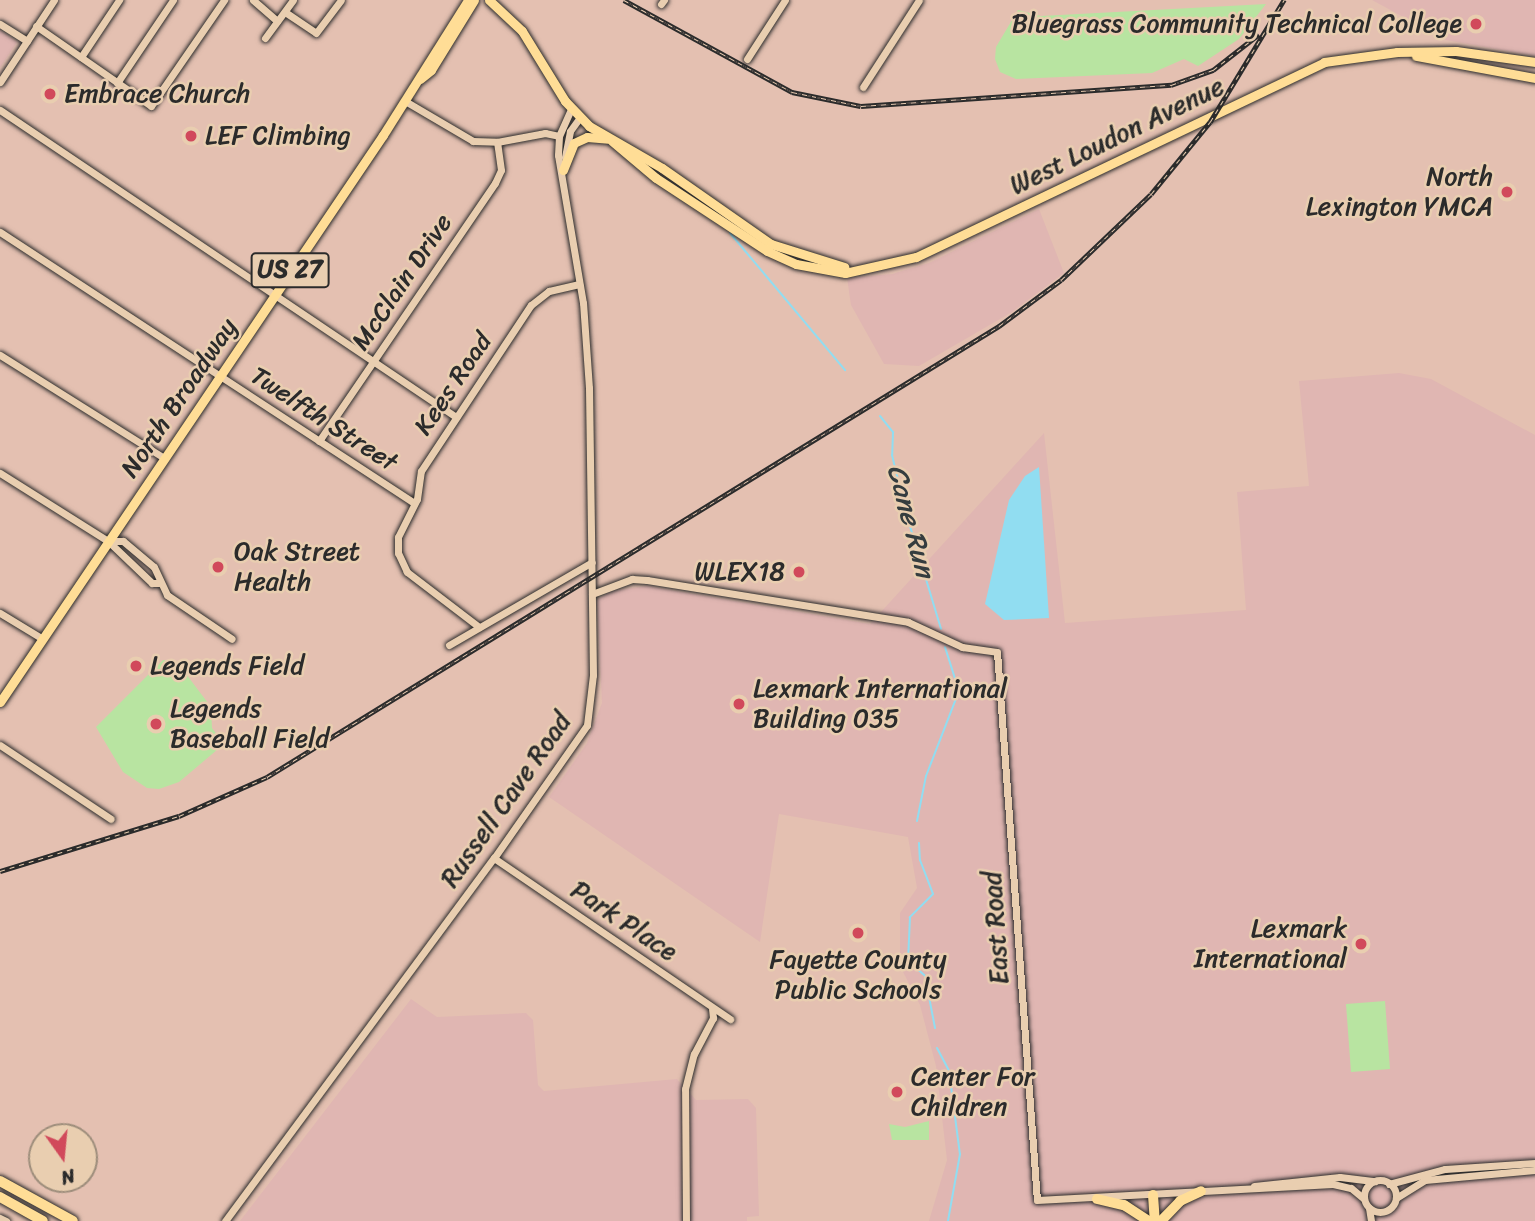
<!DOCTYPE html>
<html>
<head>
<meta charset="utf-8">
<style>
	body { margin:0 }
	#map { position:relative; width:1535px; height:1221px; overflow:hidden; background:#e4c0b1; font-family:Sriracha,sans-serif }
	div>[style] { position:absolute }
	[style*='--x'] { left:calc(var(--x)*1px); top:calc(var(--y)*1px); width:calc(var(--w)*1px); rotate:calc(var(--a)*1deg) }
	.built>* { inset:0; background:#e0b6b2 }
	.green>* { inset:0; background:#b8e4a1 }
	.water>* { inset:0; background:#91ddf1 }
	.stream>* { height:2px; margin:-1px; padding:0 1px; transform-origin:1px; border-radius:1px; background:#91ddf1 }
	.roads { filter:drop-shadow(0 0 2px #2b2b2b) drop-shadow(0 0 2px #2b2b2b) }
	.minor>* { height:7px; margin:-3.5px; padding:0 3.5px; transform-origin:3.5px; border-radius:3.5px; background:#e9ceb0 }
	.minor>.ring { margin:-3.5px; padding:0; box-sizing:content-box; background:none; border:7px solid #e9ceb0; border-radius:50% }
	.major>* { height:9px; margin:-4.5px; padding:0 4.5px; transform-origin:4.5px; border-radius:4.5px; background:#ffdd96 }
	.highway>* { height:10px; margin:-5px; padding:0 5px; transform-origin:5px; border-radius:5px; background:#ffdd96 }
	.rail>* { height:4.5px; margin-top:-2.25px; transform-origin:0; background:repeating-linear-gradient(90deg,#e9ceb0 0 5px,#2b2b2b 0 10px); box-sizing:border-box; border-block:2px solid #2b2b2b }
	.dots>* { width:19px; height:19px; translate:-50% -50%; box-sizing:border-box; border:4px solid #e9ceb0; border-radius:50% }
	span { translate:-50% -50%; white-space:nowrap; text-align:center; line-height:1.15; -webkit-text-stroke:5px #e9ceb0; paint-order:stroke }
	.shield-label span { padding:2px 5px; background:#e9ceb0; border:2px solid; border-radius:5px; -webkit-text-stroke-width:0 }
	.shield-label { font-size:24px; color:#2b2b2b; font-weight:700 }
	.poi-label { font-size:26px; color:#2b2b2b }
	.right { translate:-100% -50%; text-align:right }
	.left { translate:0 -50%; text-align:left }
	.street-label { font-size:26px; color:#2b2b2b }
	.water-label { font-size:28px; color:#353d3f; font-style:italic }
	.north { position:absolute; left:28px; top:1123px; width:70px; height:70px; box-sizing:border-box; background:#e9ceb0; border:2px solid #9d8d7b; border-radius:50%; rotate:165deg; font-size:19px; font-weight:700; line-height:28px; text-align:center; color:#2b2b2b }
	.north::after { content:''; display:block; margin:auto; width:24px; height:32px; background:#d1495b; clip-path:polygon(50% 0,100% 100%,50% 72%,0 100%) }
</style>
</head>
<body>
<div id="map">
	<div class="built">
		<div style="clip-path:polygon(1372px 0,1535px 0,1535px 56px,1446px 40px)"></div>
		<div style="clip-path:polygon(0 30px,17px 42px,0 68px)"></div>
		<div style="clip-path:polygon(1039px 209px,1064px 273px,1012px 312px,919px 366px,884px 364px,851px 305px,847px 278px,892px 274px,929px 263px)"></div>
		<div style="clip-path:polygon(1399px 373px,1431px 379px,1535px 435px,1535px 1221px,929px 1221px,947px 1160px,936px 1066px,920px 1005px,900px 966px,900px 913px,917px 888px,908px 837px,779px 814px,760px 942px,549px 797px,587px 743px,602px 703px,597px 600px,611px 591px,647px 586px,870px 624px,1044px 433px,1065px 623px,1246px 610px,1237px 492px,1309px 486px,1299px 381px)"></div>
		<div style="clip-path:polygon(411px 999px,437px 1017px,526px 1013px,533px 1020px,538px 1085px,544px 1091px,677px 1079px,696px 1100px,748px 1099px,756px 1108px,759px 1216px,747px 1217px,747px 1221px,240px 1221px)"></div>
	</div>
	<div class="green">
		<div style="clip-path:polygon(1266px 4px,1239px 39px,1198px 66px,1184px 59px,1152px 73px,1016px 79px,1000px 72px,995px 59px,996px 47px,1018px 10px,1041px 16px)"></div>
		<div style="clip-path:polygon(163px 660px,177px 662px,211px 707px,212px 728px,224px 744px,179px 782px,159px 789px,147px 788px,123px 772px,96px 727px)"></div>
		<div style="clip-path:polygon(1385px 1001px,1390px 1069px,1351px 1072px,1346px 1004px)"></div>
		<div style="clip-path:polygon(929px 1121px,929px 1140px,892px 1140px,889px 1124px,905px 1127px)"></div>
	</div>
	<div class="water">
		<div style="clip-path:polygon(1039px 467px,1049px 618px,1004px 620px,985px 604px,1009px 500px,1025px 476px)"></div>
	</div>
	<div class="stream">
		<div style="--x:730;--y:233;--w:179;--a:50"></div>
		<div style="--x:880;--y:416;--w:21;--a:51"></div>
		<div style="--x:893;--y:432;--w:23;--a:92"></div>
		<div style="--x:892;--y:455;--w:60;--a:76.4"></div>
		<div style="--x:906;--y:513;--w:121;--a:73.2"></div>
		<div style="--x:917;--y:821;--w:46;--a:-78.7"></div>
		<div style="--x:926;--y:776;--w:91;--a:-68.8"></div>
		<div style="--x:959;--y:691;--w:46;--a:-107.7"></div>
		<div style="--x:919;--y:843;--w:17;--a:87"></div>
		<div style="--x:920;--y:860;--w:36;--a:69"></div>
		<div style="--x:933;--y:894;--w:33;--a:135"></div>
		<div style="--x:910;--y:917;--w:44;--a:92.6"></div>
		<div style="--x:908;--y:961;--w:23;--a:41"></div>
		<div style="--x:925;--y:976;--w:53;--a:79.1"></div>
		<div style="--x:937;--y:1048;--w:26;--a:62"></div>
		<div style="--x:949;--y:1071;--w:84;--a:82.5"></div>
		<div style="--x:960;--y:1154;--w:68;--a:100.2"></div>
	</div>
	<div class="roads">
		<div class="minor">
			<div style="--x:253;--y:0;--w:32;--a:41"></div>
			<div style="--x:661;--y:4;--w:5;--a:-53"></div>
			<div style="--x:285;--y:12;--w:37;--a:34"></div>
			<div style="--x:316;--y:33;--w:41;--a:-52.9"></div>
			<div style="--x:0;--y:24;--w:32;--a:32"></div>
			<div style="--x:36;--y:26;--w:140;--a:34.8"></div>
			<div style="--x:151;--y:106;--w:129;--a:-55.4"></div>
			<div style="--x:265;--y:38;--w:47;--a:-53.6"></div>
			<div style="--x:81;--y:57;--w:69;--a:-56.3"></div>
			<div style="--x:747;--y:59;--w:70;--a:-57.2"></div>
			<div style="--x:0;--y:82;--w:98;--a:-56.6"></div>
			<div style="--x:117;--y:83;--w:100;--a:-56"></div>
			<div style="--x:863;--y:87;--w:103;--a:-57.2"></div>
			<div style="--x:405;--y:101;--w:79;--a:30.5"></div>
			<div style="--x:473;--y:141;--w:24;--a:2"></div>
			<div style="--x:497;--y:142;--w:49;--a:-10.6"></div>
			<div style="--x:545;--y:133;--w:14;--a:12"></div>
			<div style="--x:0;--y:110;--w:550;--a:33.95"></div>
			<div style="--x:565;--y:157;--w:26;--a:-79"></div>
			<div style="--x:570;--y:131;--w:17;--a:-54"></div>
			<div style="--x:0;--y:232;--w:495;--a:33.2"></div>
			<div style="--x:0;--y:355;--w:194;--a:32.1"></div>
			<div style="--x:319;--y:441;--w:312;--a:-55.7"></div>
			<div style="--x:495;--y:183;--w:14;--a:-65"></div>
			<div style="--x:501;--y:170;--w:28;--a:-98"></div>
			<div style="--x:0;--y:473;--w:128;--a:32.2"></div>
			<div style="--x:108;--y:541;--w:61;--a:43.7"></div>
			<div style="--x:152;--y:583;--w:7;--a:0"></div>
			<div style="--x:109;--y:541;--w:14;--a:0"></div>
			<div style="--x:123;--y:541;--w:40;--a:40"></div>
			<div style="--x:154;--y:567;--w:31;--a:65"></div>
			<div style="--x:167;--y:595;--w:78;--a:34.1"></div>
			<div style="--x:592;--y:594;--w:43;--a:-20.6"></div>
			<div style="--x:632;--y:579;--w:15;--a:4"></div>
			<div style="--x:647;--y:580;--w:264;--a:9.1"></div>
			<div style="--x:908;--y:622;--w:60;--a:24.8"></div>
			<div style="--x:962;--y:647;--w:35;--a:8"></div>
			<div style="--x:997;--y:652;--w:549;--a:85.83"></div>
			<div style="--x:1037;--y:1200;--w:296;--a:-3.1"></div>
			<div style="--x:1333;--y:1184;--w:18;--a:13"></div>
			<div style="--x:1351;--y:1188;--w:17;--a:40"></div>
			<div style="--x:0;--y:613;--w:50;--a:31.2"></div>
			<div style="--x:479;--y:627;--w:91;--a:-142.6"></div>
			<div style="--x:407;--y:572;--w:21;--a:-115"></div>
			<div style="--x:398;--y:553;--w:16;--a:-90"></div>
			<div style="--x:398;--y:537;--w:42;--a:-63.4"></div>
			<div style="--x:417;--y:499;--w:28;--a:-82"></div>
			<div style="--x:421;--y:471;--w:199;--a:-56.5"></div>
			<div style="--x:531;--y:305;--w:23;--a:-38"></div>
			<div style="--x:549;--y:291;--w:31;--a:-13"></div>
			<div style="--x:449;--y:645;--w:165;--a:-30.1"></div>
			<div style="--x:0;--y:745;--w:133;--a:33.7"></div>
			<div style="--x:494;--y:858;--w:286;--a:34.3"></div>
			<div class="ring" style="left:1364px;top:1180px;width:25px;height:25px"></div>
			<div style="--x:1389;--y:1184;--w:58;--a:-15"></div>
			<div style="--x:1445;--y:1169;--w:90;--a:-3.8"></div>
			<div style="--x:1254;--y:1186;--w:86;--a:-6"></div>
			<div style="--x:1340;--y:1177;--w:35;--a:7"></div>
			<div style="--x:1396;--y:1198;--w:34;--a:-32"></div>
			<div style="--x:1425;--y:1180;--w:110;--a:-5.2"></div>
			<div style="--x:1369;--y:1208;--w:13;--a:81"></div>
			<div style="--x:0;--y:1218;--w:7;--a:27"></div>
			<div style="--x:225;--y:1221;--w:452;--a:-53.5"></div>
			<div style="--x:494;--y:858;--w:162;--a:-55"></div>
			<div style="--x:587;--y:725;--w:50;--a:-83.2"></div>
			<div style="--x:593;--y:675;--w:287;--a:-90.8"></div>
			<div style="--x:589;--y:388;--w:85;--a:-94"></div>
			<div style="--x:583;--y:303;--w:150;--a:-99.6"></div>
			<div style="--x:558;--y:155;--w:19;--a:-87"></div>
			<div style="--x:559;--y:136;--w:30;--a:-66"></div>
			<div style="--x:686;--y:1221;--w:132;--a:-90.4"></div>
			<div style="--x:685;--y:1089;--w:36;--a:-76"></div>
			<div style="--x:694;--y:1054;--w:41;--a:-62.2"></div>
			<div style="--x:713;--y:1018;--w:9;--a:-96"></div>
		</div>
		<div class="major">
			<div style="--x:489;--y:0;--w:45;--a:43.2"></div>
			<div style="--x:522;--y:31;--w:82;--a:58.4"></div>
			<div style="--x:565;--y:101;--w:35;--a:46"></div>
			<div style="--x:589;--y:126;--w:84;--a:29.9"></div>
			<div style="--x:662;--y:168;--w:133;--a:34.9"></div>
			<div style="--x:771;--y:244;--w:77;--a:17.5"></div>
			<div style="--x:1416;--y:56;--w:121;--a:10.5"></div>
			<div style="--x:420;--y:79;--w:14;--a:-39"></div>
			<div style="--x:431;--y:70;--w:82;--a:-58.4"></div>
			<div style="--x:612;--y:141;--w:57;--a:40.1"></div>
			<div style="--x:656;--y:178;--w:133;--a:33.3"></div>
			<div style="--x:767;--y:251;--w:32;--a:24"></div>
			<div style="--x:796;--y:264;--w:50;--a:10.4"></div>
			<div style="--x:845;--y:273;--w:73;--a:-12.7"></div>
			<div style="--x:916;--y:257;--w:452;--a:-25.5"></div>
			<div style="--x:1324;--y:62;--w:74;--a:-7.8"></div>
			<div style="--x:1397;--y:52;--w:59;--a:-1"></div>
			<div style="--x:1456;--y:51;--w:80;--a:7.9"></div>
			<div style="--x:563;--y:170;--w:29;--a:-68"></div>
			<div style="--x:574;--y:143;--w:14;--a:-25"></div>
			<div style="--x:587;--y:137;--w:21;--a:5"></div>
			<div style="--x:0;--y:702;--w:684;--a:-55.96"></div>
			<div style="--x:383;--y:135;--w:160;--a:-57.8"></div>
		</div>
		<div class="highway">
			<div style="--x:0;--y:1181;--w:83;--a:28.7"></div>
			<div style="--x:1153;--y:1195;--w:26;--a:86"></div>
			<div style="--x:0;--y:1197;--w:49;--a:29.2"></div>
			<div style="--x:1097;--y:1199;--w:28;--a:13"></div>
			<div style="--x:1124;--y:1205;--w:30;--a:33"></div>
			<div style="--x:1161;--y:1221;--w:28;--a:-46"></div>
			<div style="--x:1180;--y:1201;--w:23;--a:-25"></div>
		</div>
	</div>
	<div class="rail">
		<div style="--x:624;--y:0;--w:192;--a:28.7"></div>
		<div style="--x:792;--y:92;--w:70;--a:11.5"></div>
		<div style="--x:861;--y:106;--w:311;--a:-3.9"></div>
		<div style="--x:1171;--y:85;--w:45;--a:-19.7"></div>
		<div style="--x:1213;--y:70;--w:58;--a:-38"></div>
		<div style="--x:0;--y:871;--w:187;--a:-17.1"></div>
		<div style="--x:179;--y:816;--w:96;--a:-23.9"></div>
		<div style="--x:267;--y:777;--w:860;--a:-31.64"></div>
		<div style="--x:999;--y:326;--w:77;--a:-36.6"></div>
		<div style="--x:1061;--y:280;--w:124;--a:-43.7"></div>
		<div style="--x:1151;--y:194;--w:93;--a:-50.7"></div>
		<div style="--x:1210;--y:122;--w:143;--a:-58.8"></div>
	</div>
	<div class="dots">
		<div style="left:1476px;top:24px;background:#d1495b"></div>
		<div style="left:50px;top:94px;background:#d1495b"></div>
		<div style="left:191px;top:136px;background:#d1495b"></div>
		<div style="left:1507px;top:192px;background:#d1495b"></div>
		<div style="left:218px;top:567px;background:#d1495b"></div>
		<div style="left:799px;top:572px;background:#d1495b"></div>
		<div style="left:136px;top:666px;background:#d1495b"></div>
		<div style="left:739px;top:704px;background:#d1495b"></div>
		<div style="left:156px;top:724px;background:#d1495b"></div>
		<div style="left:858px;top:933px;background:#d1495b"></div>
		<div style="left:1361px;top:944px;background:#d1495b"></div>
		<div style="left:897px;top:1092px;background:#d1495b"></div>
	</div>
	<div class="shield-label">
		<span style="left:290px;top:270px">US 27</span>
	</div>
	<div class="poi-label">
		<span class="right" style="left:1462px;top:24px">Bluegrass Community Technical College</span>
		<span class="left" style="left:64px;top:94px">Embrace Church</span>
		<span class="left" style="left:205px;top:136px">LEF Climbing</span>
		<span class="right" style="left:1493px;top:192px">North<br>Lexington YMCA</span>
		<span class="left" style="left:234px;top:567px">Oak Street<br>Health</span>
		<span class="right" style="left:785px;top:572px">WLEX18</span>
		<span class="left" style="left:150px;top:666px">Legends Field</span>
		<span class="left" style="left:753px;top:704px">Lexmark International<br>Building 035</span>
		<span class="left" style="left:170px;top:724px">Legends<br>Baseball Field</span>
		<span class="right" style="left:1347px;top:944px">Lexmark<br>International</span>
		<span style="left:858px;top:975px">Fayette County<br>Public Schools</span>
		<span class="left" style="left:911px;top:1092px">Center For<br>Children</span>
	</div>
	<div class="street-label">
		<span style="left:1117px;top:136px;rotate:-26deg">West Loudon Avenue</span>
		<span style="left:402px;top:282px;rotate:-56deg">McClain Drive</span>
		<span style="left:453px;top:384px;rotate:-56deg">Kees Road</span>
		<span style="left:179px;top:398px;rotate:-56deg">North Broadway</span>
		<span style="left:324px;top:419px;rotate:33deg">Twelfth Street</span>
		<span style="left:506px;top:800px;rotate:-55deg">Russell Cave Road</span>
		<span style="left:624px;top:921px;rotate:34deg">Park Place</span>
		<span style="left:996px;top:928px;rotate:-94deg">East Road</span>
	</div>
	<div class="water-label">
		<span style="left:911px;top:521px;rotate:75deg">Cane Run</span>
	</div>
	<div class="north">N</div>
</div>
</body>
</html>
